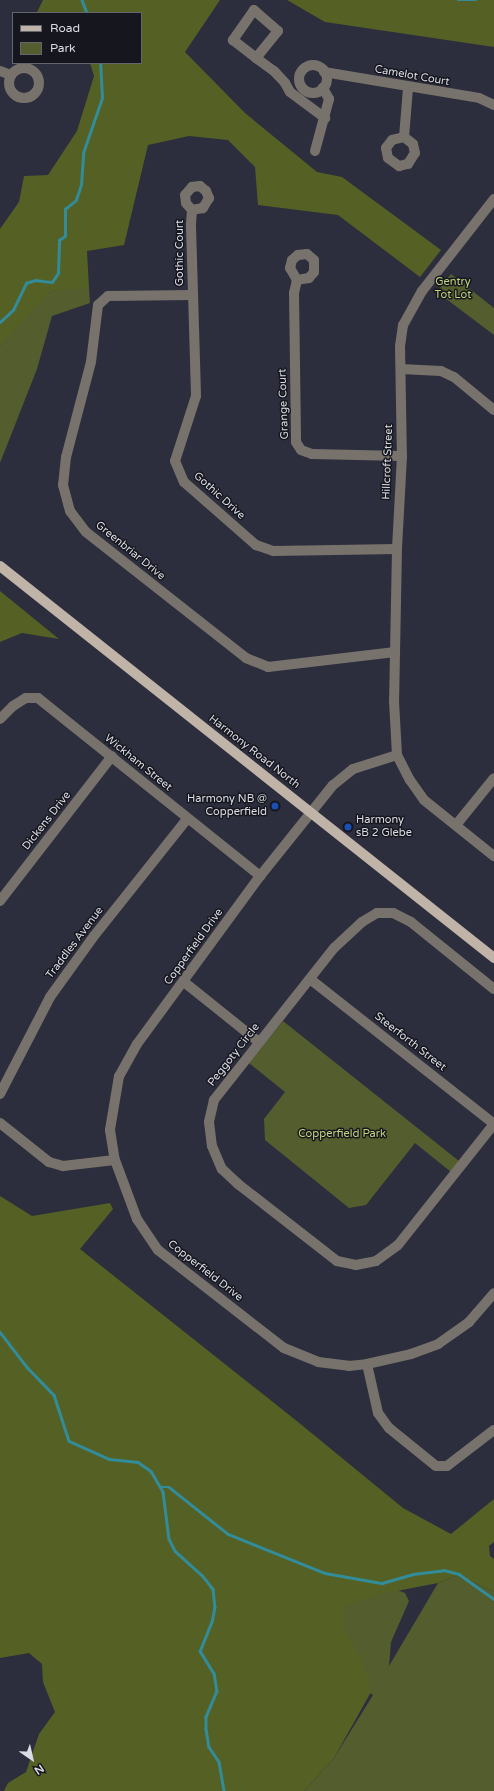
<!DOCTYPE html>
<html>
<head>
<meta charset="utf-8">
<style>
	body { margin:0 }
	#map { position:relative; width:494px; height:1791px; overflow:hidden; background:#2d2e3d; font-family:"Varela Round",sans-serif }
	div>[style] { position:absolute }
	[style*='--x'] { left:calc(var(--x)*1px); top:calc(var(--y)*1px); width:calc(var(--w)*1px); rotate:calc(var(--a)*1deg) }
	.green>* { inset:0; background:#535d2e }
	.forest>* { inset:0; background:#556024 }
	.stream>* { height:2.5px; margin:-1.25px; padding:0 1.25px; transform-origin:1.25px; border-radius:1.25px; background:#328c99 }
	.minor>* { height:10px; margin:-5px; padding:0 5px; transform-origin:5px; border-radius:5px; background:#78726c }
	.minor>.ring { margin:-5px; padding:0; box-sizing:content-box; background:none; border:10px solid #78726c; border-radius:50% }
	.major>* { height:10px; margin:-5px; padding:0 5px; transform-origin:5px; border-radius:5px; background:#c0b3a7 }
	.dots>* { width:11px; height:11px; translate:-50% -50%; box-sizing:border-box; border:2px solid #16171e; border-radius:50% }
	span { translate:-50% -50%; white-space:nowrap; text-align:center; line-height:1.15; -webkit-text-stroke:3px #16171e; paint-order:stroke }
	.street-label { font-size:11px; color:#dadbe4 }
	.park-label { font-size:11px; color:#c1d47c }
	.poi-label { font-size:11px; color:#dadbe4 }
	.right { translate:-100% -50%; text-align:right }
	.left { translate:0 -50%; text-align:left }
	.legend { position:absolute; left:12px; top:12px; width:130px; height:52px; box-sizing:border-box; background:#16171e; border:1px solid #64656d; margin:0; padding:5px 7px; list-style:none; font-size:12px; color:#dadbe4 }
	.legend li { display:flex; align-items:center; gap:8px; height:20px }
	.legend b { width:20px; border:1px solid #64656d }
	.north { position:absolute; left:12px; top:1739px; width:40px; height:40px; -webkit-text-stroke:3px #16171e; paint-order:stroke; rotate:146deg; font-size:11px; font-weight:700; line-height:16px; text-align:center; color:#dadbe4 }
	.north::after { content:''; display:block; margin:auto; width:14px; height:18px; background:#dadbe4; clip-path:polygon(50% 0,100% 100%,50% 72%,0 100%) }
</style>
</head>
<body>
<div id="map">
	<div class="green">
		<div style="clip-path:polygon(451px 274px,494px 308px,494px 335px,437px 292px)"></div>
		<div style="clip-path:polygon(66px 288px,89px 288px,90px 303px,52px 316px,37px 369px,0 463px,0 346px,20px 322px,51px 291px)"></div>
		<div style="clip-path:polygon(283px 1021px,459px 1161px,451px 1172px,415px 1143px,366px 1205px,349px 1208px,265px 1140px,264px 1119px,285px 1092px,249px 1063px)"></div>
		<div style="clip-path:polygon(359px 1575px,405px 1593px,409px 1601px,391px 1642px,389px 1666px,438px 1583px,458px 1575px,494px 1592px,494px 1791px,304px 1791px,334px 1758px,373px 1695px,357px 1685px,323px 1620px)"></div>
	</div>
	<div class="forest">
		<div style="clip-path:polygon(43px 0,220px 0,185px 52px,245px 113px,317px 172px,342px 177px,441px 250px,420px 277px,338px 215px,258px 205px,255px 167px,228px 140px,189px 136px,148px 145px,124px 245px,87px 251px,89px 288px,51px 291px,0 346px,0 229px,19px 202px,24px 176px,48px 175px,77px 131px,94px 76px,90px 63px,141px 63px,141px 13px,37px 12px)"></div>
		<div style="clip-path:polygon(287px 0,494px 0,494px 47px,325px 22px)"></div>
		<div style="clip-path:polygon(0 591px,59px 639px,22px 633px,0 642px)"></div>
		<div style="clip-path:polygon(0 1196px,32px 1216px,110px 1203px,113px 1209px,80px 1249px,298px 1422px,403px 1508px,451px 1534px,494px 1499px,494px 1542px,489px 1546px,490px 1556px,494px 1559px,494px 1592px,458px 1575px,438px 1583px,376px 1595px,343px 1606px,345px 1631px,363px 1661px,371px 1692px,334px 1758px,304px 1791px,4px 1791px,8px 1783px,26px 1772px,39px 1734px,55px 1712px,43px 1682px,42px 1664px,29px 1653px,0 1658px)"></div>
	</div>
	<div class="stream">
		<div style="--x:82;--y:0;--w:14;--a:69"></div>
		<div style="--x:458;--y:0;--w:18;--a:0"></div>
		<div style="--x:0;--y:322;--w:18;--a:-43"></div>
		<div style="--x:13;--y:310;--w:30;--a:-64"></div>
		<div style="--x:26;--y:283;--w:9;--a:-18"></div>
		<div style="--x:35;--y:280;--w:17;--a:7"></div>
		<div style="--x:52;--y:282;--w:11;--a:-56"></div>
		<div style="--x:58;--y:273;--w:33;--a:-88"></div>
		<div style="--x:59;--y:240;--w:7;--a:-34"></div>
		<div style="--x:65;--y:236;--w:27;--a:-90"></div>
		<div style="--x:65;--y:209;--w:14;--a:-39"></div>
		<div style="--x:76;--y:200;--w:16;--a:-72"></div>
		<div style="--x:81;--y:185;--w:32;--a:-86"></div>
		<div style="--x:83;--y:153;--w:58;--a:-70.9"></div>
		<div style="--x:102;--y:98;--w:35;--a:-93"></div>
		<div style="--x:0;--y:1332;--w:44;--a:52.4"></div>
		<div style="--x:27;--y:1367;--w:39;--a:46"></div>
		<div style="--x:54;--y:1395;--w:48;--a:71.9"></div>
		<div style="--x:69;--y:1441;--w:44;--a:24.2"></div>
		<div style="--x:109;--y:1459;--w:29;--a:6"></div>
		<div style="--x:138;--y:1462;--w:16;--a:35"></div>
		<div style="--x:151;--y:1471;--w:24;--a:60"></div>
		<div style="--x:163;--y:1492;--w:47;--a:82.7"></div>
		<div style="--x:169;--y:1539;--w:13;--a:63"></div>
		<div style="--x:175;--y:1551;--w:36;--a:42"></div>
		<div style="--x:202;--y:1575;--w:18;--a:52"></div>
		<div style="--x:213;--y:1589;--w:18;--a:84"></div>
		<div style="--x:215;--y:1607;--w:15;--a:101"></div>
		<div style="--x:212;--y:1622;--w:31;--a:112"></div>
		<div style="--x:200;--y:1651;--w:26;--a:58"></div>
		<div style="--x:214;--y:1673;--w:18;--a:81"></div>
		<div style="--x:217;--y:1691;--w:28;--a:113"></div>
		<div style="--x:206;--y:1717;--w:12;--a:90"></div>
		<div style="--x:206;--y:1729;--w:18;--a:81"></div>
		<div style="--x:209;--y:1747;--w:18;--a:56"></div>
		<div style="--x:219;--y:1762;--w:29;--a:80"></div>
		<div style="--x:160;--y:1487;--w:9;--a:0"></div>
		<div style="--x:169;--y:1487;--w:75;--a:38.5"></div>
		<div style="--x:228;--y:1534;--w:105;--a:21.9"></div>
		<div style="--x:325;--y:1573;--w:58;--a:10"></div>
		<div style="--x:382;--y:1583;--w:32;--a:-16"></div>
		<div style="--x:413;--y:1574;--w:31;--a:-7"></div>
		<div style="--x:444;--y:1570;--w:16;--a:15"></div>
		<div style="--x:459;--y:1574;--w:43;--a:35.5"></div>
	</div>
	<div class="minor">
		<div style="--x:256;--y:58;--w:35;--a:-51"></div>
		<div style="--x:278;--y:31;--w:32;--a:-139"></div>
		<div style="--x:254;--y:10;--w:37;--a:125"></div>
		<div style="--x:233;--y:40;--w:29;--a:38"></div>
		<div style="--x:256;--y:58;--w:22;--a:36"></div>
		<div style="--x:274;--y:71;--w:16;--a:47"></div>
		<div style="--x:285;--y:83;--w:10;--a:61"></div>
		<div style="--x:290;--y:92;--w:44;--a:36.6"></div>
		<div class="ring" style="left:299px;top:65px;width:18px;height:18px"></div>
		<div class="ring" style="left:9px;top:68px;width:20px;height:20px"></div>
		<div style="--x:0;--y:71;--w:12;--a:20"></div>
		<div style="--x:324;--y:72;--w:157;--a:9.5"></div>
		<div style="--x:479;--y:98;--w:17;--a:25"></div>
		<div style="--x:404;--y:137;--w:12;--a:166"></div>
		<div style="--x:392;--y:140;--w:10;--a:127"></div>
		<div style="--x:386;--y:148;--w:10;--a:79"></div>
		<div style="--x:388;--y:158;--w:14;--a:36"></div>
		<div style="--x:399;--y:166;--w:9;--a:-13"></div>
		<div style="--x:408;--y:164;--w:13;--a:-58"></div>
		<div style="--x:415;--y:153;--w:9;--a:-103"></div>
		<div style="--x:413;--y:144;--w:11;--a:-142"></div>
		<div style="--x:404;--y:137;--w:49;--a:-85.3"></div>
		<div style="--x:315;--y:151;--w:54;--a:-74.9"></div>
		<div style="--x:329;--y:99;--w:13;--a:-119"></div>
		<div style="--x:494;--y:199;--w:117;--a:128"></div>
		<div style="--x:422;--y:291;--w:39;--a:119"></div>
		<div style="--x:403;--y:325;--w:21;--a:98"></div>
		<div style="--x:400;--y:346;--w:110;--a:89"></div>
		<div style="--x:402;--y:456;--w:93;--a:93.1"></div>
		<div style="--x:397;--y:549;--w:152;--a:91.1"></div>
		<div style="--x:394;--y:701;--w:54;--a:86.8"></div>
		<div style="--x:397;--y:755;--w:28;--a:63"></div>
		<div style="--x:410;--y:780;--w:24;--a:55"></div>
		<div style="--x:424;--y:800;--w:90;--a:38.7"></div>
		<div style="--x:192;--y:210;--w:9;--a:-131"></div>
		<div style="--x:186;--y:203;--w:8;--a:-97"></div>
		<div style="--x:185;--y:195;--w:11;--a:-49"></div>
		<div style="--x:192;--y:187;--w:8;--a:-7"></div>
		<div style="--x:200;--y:186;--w:8;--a:40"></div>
		<div style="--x:206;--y:191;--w:8;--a:67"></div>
		<div style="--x:209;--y:198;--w:12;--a:121"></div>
		<div style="--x:203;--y:208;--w:11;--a:170"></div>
		<div style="--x:192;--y:210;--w:16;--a:94"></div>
		<div style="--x:191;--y:226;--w:170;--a:88.3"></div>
		<div style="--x:196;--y:396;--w:68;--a:107.9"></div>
		<div style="--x:175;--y:461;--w:23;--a:67"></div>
		<div style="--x:184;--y:482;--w:96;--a:41.2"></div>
		<div style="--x:256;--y:545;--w:18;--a:19"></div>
		<div style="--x:273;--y:551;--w:124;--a:-0.9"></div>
		<div style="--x:297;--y:280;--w:14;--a:-120"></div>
		<div style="--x:290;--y:268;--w:8;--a:-76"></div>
		<div style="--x:292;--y:260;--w:8;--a:-40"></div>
		<div style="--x:298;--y:255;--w:9;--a:-6"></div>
		<div style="--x:307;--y:254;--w:9;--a:41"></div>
		<div style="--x:314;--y:260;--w:12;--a:90"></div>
		<div style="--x:314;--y:272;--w:8;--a:130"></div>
		<div style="--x:309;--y:278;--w:12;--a:171"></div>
		<div style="--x:297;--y:280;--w:13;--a:103"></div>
		<div style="--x:294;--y:293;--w:149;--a:89.2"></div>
		<div style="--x:296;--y:442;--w:9;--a:58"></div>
		<div style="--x:301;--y:450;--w:12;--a:20"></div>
		<div style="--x:312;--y:454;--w:90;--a:1.3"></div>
		<div style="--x:192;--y:295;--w:84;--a:179.3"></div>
		<div style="--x:108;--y:296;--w:13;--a:138"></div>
		<div style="--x:98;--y:305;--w:57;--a:97"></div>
		<div style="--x:91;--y:362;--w:98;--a:104.7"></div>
		<div style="--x:66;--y:457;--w:28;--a:96"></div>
		<div style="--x:63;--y:485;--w:27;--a:75"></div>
		<div style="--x:70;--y:511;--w:26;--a:53"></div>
		<div style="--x:86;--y:532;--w:204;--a:38.2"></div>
		<div style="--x:246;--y:658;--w:24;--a:22"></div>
		<div style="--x:268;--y:667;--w:128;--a:-6.7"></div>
		<div style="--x:401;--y:369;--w:40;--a:2.9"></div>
		<div style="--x:441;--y:371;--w:14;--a:25"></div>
		<div style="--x:454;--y:377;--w:52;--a:39.5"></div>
		<div style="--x:0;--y:719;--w:18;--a:-45"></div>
		<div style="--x:13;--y:706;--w:15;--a:-32"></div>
		<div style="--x:26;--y:698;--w:12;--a:0"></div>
		<div style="--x:38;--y:698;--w:285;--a:38.7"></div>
		<div style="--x:397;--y:755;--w:46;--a:162.3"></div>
		<div style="--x:353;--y:769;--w:26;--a:141"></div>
		<div style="--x:333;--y:785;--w:117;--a:128.7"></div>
		<div style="--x:260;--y:876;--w:208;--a:126.2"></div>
		<div style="--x:137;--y:1044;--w:37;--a:119"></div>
		<div style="--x:119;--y:1076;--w:55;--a:99.5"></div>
		<div style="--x:110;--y:1130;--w:30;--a:81"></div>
		<div style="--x:115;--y:1160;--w:63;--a:69.6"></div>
		<div style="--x:137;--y:1219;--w:37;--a:56"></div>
		<div style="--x:158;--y:1250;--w:160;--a:37.9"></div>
		<div style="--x:284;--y:1348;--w:37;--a:22"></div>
		<div style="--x:318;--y:1362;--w:31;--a:7"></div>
		<div style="--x:349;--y:1366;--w:18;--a:-6"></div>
		<div style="--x:367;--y:1364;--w:45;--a:-12.8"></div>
		<div style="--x:411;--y:1354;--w:29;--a:-20"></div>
		<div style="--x:438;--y:1344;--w:38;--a:-35"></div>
		<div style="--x:469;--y:1322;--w:38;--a:-49"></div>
		<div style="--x:456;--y:825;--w:60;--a:-51"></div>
		<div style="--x:0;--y:901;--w:183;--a:-52.3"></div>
		<div style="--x:310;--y:979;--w:234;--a:38.2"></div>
		<div style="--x:184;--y:982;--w:96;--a:38.7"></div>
		<div style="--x:494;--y:989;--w:107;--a:-141.1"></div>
		<div style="--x:411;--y:922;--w:20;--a:-153"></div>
		<div style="--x:393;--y:913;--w:16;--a:180"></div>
		<div style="--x:377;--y:913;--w:17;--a:149"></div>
		<div style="--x:362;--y:922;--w:38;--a:137"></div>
		<div style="--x:334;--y:948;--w:194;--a:128.3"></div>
		<div style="--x:214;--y:1100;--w:23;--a:103"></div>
		<div style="--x:209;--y:1122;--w:24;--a:83"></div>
		<div style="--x:212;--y:1146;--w:25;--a:67"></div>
		<div style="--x:222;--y:1169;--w:22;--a:43"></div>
		<div style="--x:238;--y:1184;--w:125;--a:37.9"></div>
		<div style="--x:337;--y:1261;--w:19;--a:12"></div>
		<div style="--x:356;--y:1265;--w:20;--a:-11"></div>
		<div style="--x:376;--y:1261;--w:27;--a:-36"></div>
		<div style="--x:398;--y:1245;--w:154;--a:-51.6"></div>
		<div style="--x:0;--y:1094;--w:109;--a:-62.7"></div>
		<div style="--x:50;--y:997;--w:75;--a:-54.2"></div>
		<div style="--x:94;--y:936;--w:149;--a:-51.5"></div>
		<div style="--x:0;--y:1123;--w:63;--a:38.5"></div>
		<div style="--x:49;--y:1162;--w:15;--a:16"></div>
		<div style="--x:63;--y:1166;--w:52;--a:-6.6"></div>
		<div style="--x:367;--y:1364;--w:50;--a:77.3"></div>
		<div style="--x:378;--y:1413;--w:19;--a:54"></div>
		<div style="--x:389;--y:1428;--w:60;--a:39"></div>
		<div style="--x:436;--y:1466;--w:11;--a:0"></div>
		<div style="--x:447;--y:1466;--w:59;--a:-37.5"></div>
	</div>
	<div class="major">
		<div style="--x:0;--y:566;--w:631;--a:38.43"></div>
	</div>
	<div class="dots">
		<div style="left:275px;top:806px;background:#1a4fb4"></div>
		<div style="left:348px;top:827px;background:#1a4fb4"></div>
	</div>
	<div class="street-label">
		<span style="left:412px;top:76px;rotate:10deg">Camelot Court</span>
		<span style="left:180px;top:253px;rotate:-90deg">Gothic Court</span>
		<span style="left:284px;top:404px;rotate:-92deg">Grange Court</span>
		<span style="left:388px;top:462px;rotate:-88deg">Hillcroft Street</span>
		<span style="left:219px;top:496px;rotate:42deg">Gothic Drive</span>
		<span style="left:130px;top:551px;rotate:39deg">Greenbriar Drive</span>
		<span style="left:254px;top:752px;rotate:38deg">Harmony Road North</span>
		<span style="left:138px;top:763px;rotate:39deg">Wickham Street</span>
		<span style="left:47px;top:821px;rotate:-52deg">Dickens Drive</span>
		<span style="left:75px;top:943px;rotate:-53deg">Traddles Avenue</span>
		<span style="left:194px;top:947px;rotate:-54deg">Copperfield Drive</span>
		<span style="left:410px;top:1042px;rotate:38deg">Steerforth Street</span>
		<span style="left:234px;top:1055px;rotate:-52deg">Peggoty Circle</span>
		<span style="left:205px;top:1271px;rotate:38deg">Copperfield Drive</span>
	</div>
	<div class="park-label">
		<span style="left:453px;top:289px">Gentry<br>Tot Lot</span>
		<span style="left:342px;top:1134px">Copperfield Park</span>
	</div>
	<div class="poi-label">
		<span class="right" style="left:267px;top:806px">Harmony NB @<br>Copperfield</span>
		<span class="left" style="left:356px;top:827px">Harmony<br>sB 2 Glebe</span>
	</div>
	<ul class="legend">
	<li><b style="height:5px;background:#c0b3a7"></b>Road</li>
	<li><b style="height:11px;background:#535d2e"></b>Park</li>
	</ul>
	<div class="north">N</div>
</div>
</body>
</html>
